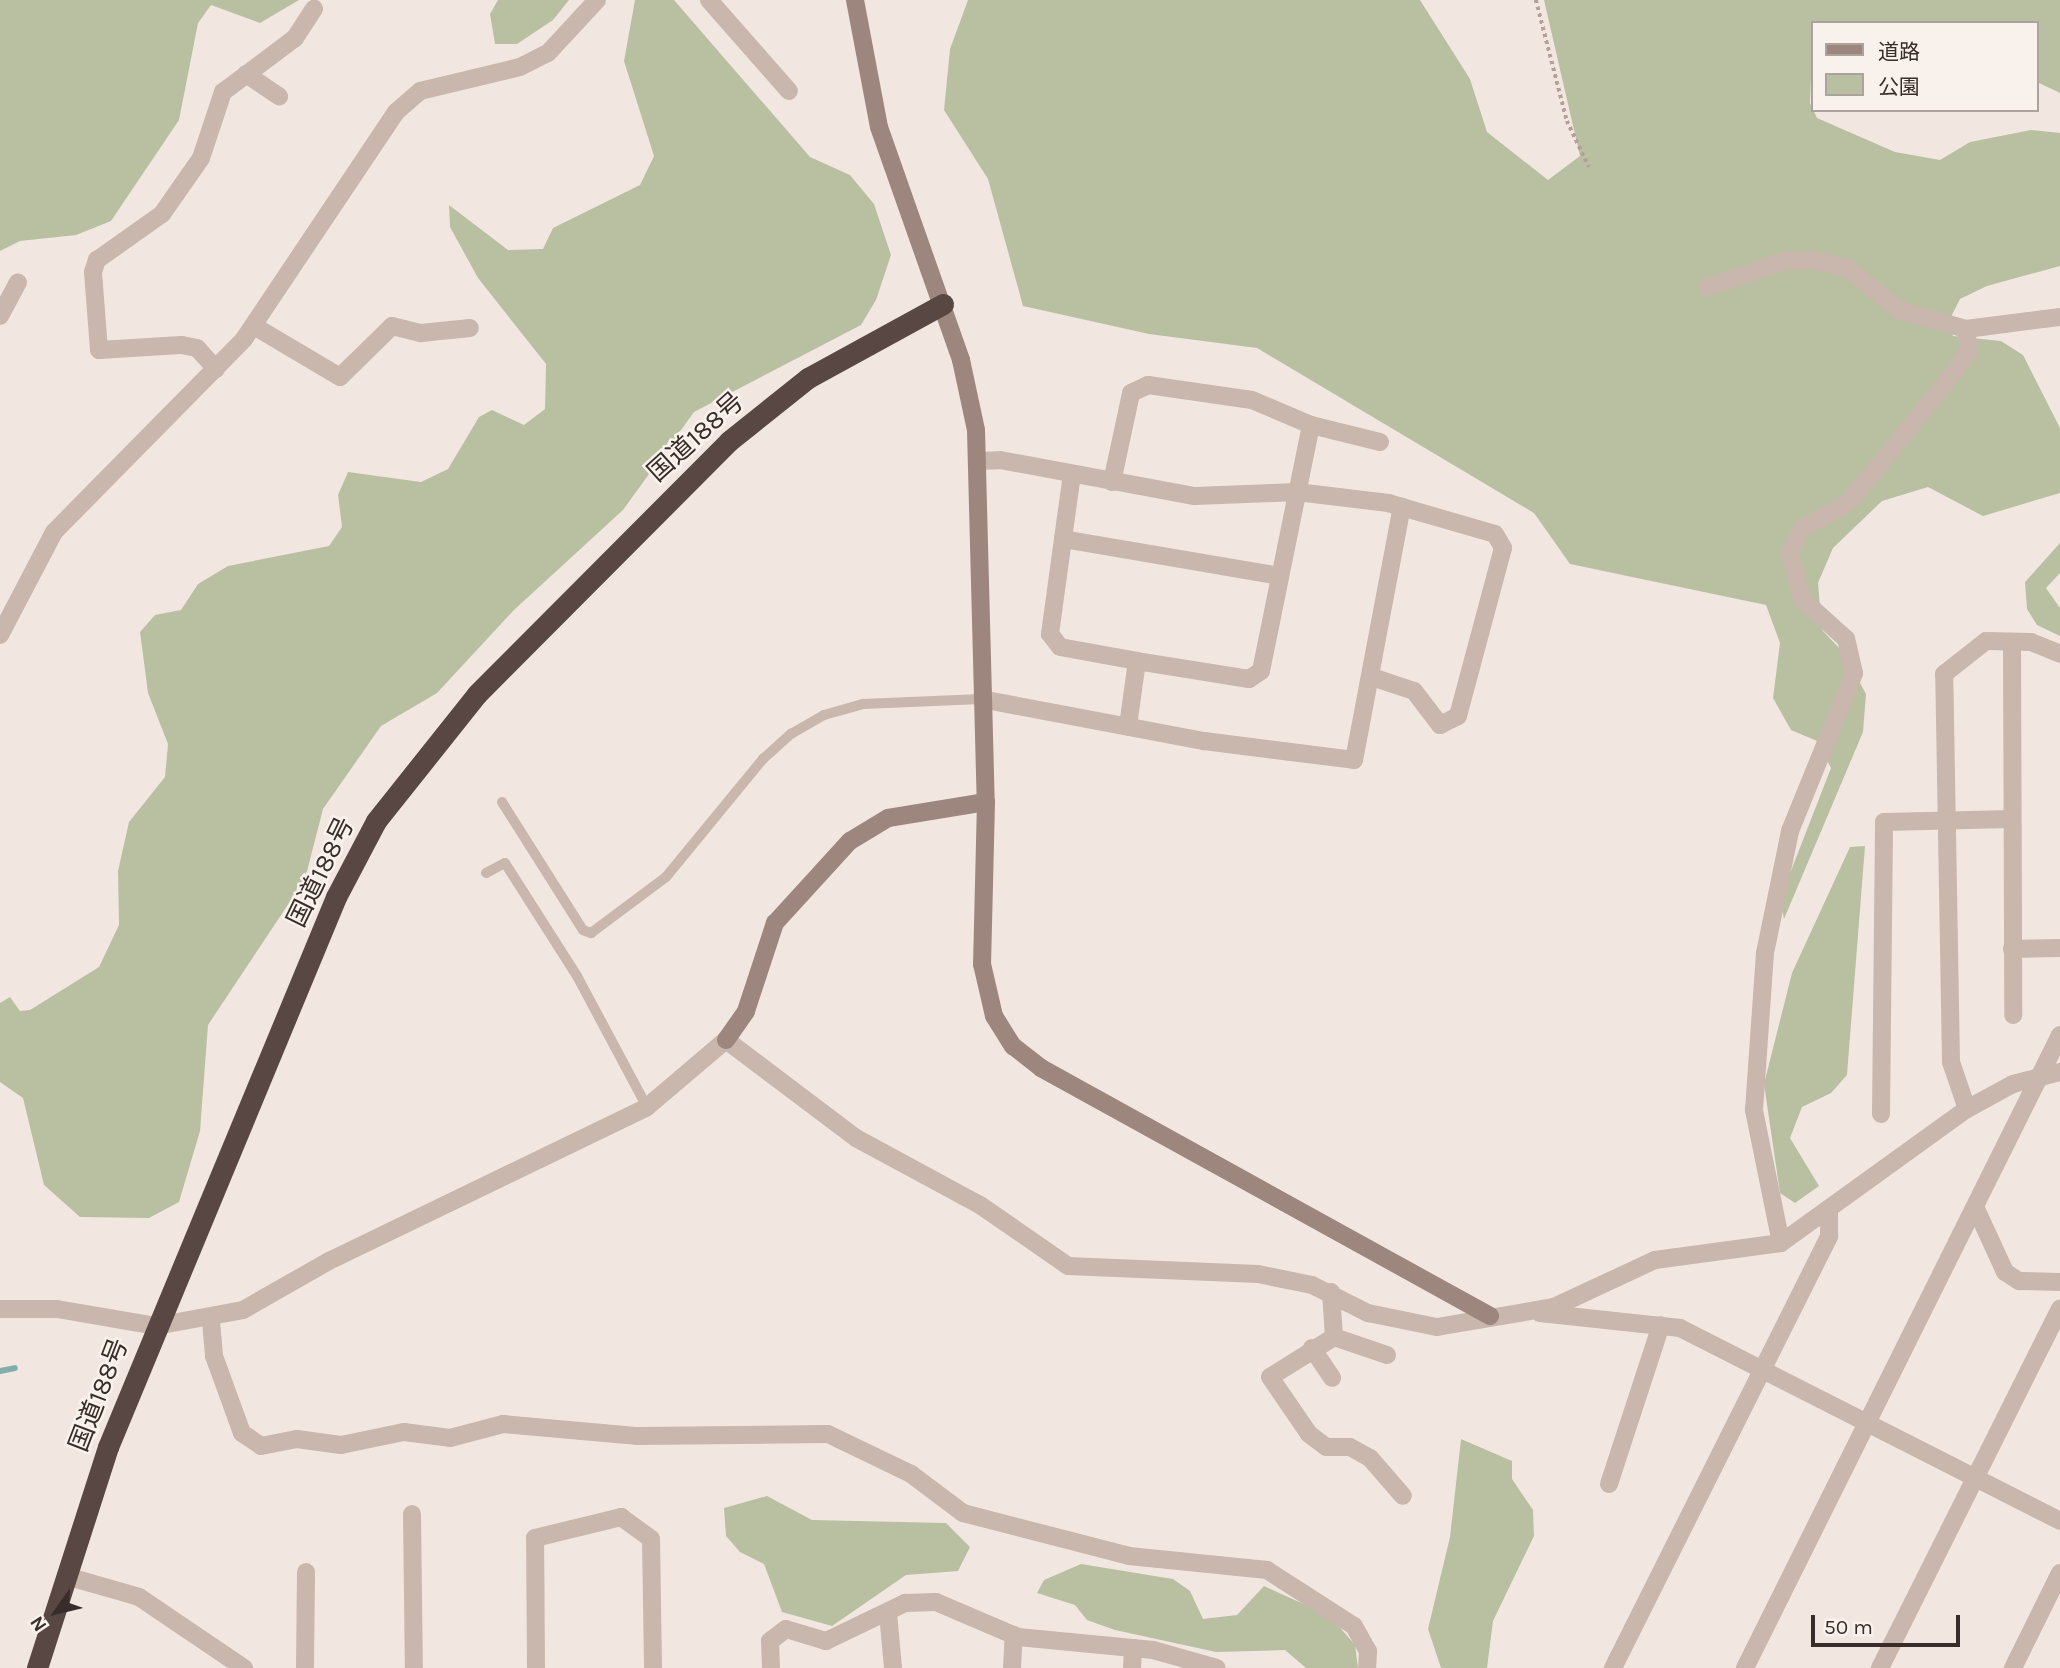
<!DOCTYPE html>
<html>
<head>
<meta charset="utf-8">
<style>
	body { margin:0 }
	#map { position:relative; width:2060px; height:1668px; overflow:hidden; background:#f1e7e0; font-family:Karla,"Noto Sans JP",sans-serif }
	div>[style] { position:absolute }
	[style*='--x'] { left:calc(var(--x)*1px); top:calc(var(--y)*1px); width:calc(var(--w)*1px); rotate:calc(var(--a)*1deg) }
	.green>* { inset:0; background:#b9c0a1 }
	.stream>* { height:6px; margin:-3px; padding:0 3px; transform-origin:3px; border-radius:3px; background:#81adaa }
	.path>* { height:3.5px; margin-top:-1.75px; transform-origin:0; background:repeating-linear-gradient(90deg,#b5a097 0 3.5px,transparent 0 7px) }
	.lane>* { height:10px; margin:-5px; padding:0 5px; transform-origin:5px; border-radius:5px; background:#c9b6ac }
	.street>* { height:18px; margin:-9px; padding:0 9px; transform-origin:9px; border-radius:9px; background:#c9b6ac }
	.secondary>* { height:18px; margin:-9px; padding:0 9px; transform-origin:9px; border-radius:9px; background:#9d867e }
	.highway>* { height:21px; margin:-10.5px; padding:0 10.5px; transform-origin:10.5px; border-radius:10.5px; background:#584742 }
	span { translate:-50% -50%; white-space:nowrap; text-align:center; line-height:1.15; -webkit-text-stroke:5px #f9f2ec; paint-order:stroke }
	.street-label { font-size:26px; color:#382d2b }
	.legend { position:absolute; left:1811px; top:21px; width:228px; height:91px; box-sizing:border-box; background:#f9f2ec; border:2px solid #aca39f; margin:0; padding:9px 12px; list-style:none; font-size:21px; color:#382d2b }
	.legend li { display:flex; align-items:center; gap:14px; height:35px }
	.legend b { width:35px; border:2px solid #aca39f }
	.north { position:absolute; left:21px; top:1577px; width:70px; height:70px; -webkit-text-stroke:5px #f9f2ec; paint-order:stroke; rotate:236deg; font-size:19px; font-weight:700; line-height:28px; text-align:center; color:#382d2b }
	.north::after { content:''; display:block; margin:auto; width:24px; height:32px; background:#382d2b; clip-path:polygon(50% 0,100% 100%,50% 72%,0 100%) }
	.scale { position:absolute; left:1811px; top:1615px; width:149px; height:32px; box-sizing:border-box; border:4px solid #382d2b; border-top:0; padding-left:9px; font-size:21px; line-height:24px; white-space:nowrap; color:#382d2b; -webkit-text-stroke:5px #f9f2ec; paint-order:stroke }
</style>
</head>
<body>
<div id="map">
	<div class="green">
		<div style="clip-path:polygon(0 0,299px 0,260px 23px,211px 5px,198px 23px,179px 120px,111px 221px,76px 235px,20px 241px,0 251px)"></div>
		<div style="clip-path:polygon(498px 0,569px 0,553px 20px,517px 44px,495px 44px,490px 14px)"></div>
		<div style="clip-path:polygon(635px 0,674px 0,810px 157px,850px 175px,874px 204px,891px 255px,876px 300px,861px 325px,694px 412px,623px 510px,514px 610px,437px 693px,381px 726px,323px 809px,305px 879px,208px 1025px,200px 1131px,179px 1202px,149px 1218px,80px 1217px,44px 1185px,23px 1098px,0 1082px,0 1003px,10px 997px,20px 1011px,30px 1010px,99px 967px,119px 925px,118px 871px,129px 822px,165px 777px,168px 744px,148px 693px,140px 632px,155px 615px,181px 610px,198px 584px,228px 566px,329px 546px,342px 527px,338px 495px,348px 472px,421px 482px,448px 469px,479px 417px,492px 410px,524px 425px,545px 409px,546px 364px,478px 278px,450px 227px,449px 205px,508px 250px,543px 249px,553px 228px,640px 185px,654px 156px,624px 61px)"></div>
		<div style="clip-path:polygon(968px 0,1420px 0,1470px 79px,1487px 132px,1548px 180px,1580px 156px,1544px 0,2060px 0,2060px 93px,2037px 82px,2037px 23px,1813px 23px,1810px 103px,1817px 118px,1895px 152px,1940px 160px,1970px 142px,2031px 130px,2060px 133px,2060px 266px,1987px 286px,1960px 299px,1952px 315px,1953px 336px,2001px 341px,2023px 355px,2060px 428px,2060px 493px,1983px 516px,1928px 487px,1882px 501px,1833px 548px,1818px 583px,1822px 630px,1843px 652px,1866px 694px,1863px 732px,1784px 919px,1780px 899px,1831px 768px,1817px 741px,1791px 730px,1773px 698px,1780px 643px,1766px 605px,1570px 564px,1534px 513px,1257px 348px,1149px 334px,1023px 306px,988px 179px,944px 110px,950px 49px)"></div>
		<div style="clip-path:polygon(2060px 543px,2060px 573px,2046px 588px,2060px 608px,2060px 636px,2037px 625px,2027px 609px,2025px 582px)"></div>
		<div style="clip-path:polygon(1865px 846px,1847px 1075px,1831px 1093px,1802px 1107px,1790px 1138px,1819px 1186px,1795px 1203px,1780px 1193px,1764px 1084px,1792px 973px,1850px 847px)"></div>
		<div style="clip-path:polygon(1461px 1439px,1512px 1461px,1512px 1479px,1533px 1510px,1534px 1536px,1493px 1621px,1487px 1668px,1441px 1668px,1428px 1629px,1450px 1537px)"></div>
		<div style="clip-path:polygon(767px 1496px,812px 1520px,946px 1523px,970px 1547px,958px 1571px,906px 1575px,832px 1626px,782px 1612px,764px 1564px,740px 1552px,726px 1536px,724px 1508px)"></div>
		<div style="clip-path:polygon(1081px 1564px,1173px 1579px,1190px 1591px,1203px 1619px,1237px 1615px,1264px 1586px,1330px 1616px,1355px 1645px,1358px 1668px,1306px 1668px,1285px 1650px,1216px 1652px,1115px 1630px,1087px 1620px,1075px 1605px,1037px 1593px,1044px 1580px)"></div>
	</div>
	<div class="stream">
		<div style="--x:0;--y:1371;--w:15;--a:-11"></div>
	</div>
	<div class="path">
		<div style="--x:1536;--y:0;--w:125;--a:75.6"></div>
		<div style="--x:1567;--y:121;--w:51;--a:64.4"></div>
	</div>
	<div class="lane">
		<div style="--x:502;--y:802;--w:151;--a:57.7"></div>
		<div style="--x:583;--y:930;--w:9;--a:21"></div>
		<div style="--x:591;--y:933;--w:94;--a:-36.7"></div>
		<div style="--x:666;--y:877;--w:153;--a:-50.6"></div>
		<div style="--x:763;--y:759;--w:38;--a:-42"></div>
		<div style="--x:791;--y:734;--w:38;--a:-30"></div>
		<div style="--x:824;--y:715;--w:41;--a:-15.8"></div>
		<div style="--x:863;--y:704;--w:118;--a:-2.4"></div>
		<div style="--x:486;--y:873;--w:21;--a:-28"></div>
		<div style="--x:505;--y:863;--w:134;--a:57.5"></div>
		<div style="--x:577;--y:976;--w:149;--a:61.9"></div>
	</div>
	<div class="street">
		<div style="--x:709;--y:0;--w:121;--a:48.7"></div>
		<div style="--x:246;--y:74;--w:40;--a:34"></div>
		<div style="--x:1708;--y:287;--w:80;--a:-18.9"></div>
		<div style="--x:1784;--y:261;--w:30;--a:-2"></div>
		<div style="--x:1814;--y:260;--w:34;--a:14"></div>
		<div style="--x:1847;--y:268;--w:67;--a:38.9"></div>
		<div style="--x:1899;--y:310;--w:70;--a:15.8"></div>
		<div style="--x:1966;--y:329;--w:95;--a:-7.3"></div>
		<div style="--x:0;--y:316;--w:38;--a:-62"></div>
		<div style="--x:254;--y:326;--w:100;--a:30.7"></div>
		<div style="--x:340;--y:377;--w:73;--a:-44.4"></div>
		<div style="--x:392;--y:326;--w:30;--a:14"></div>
		<div style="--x:421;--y:333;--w:49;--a:-5.8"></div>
		<div style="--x:216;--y:369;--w:28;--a:-132"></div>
		<div style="--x:197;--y:348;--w:16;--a:-169"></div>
		<div style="--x:181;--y:345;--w:82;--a:176.5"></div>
		<div style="--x:99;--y:350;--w:78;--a:-94.4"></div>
		<div style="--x:93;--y:272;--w:13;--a:-72"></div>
		<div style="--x:97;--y:260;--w:80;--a:-35.3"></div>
		<div style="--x:162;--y:214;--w:68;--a:-55.1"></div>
		<div style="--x:201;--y:158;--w:70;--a:-71.6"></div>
		<div style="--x:223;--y:92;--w:90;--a:-36.9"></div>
		<div style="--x:295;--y:38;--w:35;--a:-57"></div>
		<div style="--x:1311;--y:425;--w:71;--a:13.8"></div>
		<div style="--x:977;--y:461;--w:23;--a:-2"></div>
		<div style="--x:1000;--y:460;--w:198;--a:10.5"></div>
		<div style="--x:1195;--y:496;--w:102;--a:-2.2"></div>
		<div style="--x:1297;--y:492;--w:92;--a:6.9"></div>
		<div style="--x:1388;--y:503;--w:111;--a:16.2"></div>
		<div style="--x:1495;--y:534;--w:16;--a:60"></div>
		<div style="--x:1503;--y:548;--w:174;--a:105"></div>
		<div style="--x:1458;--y:716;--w:20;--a:153"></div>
		<div style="--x:1440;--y:725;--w:43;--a:-127.4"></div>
		<div style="--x:1414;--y:691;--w:44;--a:-161.6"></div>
		<div style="--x:1072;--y:474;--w:66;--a:97.9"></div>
		<div style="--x:1063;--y:539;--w:220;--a:9.7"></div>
		<div style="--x:1112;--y:482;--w:91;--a:-77.9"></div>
		<div style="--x:1131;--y:393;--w:19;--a:-25"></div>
		<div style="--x:1148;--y:385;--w:105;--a:8.2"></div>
		<div style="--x:1252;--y:400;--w:64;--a:23"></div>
		<div style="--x:1311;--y:425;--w:251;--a:101.5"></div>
		<div style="--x:1261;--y:671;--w:14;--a:146"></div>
		<div style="--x:1249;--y:679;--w:113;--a:-170.9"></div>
		<div style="--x:1063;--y:539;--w:96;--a:97.8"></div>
		<div style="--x:1050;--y:634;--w:16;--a:52"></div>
		<div style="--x:1060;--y:647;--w:78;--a:10.3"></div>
		<div style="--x:1137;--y:661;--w:66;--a:97.9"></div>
		<div style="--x:0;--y:635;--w:116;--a:-62.3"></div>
		<div style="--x:54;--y:532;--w:271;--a:-45.4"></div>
		<div style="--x:244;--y:339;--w:273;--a:-56.2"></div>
		<div style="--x:396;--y:112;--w:32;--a:-41"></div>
		<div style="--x:420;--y:91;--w:103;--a:-13.5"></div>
		<div style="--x:520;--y:67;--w:31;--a:-27"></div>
		<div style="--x:548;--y:53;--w:72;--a:-47.2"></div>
		<div style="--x:2012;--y:642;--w:373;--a:89.8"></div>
		<div style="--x:981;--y:699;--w:227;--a:10.7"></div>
		<div style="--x:1204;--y:741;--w:151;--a:7.2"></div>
		<div style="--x:1354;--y:760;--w:258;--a:-79.3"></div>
		<div style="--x:2012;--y:949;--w:48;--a:-1.2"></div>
		<div style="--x:1967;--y:1109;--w:50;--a:-108.8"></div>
		<div style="--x:1951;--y:1062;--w:388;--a:-91"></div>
		<div style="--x:1944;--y:674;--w:53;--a:-38.2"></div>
		<div style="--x:1986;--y:641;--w:45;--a:1.3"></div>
		<div style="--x:2031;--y:642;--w:31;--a:22"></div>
		<div style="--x:1881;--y:1114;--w:292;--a:-89.4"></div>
		<div style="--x:1884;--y:822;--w:127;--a:-1.4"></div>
		<div style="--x:1977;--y:1211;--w:67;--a:65.3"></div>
		<div style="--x:2005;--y:1272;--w:17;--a:33"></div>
		<div style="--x:2019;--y:1281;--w:41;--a:1.4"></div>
		<div style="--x:1781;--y:1243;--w:136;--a:-101.5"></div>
		<div style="--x:1754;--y:1110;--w:157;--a:-86"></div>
		<div style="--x:1765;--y:953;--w:125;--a:-78.4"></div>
		<div style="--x:1790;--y:831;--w:170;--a:-67.9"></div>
		<div style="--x:1854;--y:673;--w:35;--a:-103"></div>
		<div style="--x:1846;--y:639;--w:59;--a:-137.7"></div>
		<div style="--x:1802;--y:599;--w:49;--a:-104.3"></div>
		<div style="--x:1790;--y:552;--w:27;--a:-62"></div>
		<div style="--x:1803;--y:528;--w:53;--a:-29.5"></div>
		<div style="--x:1849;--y:502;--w:152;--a:-50.9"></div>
		<div style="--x:1945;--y:384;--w:41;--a:-54"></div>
		<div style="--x:1969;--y:351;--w:22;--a:-98"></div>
		<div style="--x:1331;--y:1292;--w:45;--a:86.2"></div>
		<div style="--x:0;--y:1309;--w:57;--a:0"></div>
		<div style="--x:57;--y:1309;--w:100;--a:9.7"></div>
		<div style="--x:156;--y:1326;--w:88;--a:-10.4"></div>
		<div style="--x:243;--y:1310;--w:99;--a:-29.7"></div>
		<div style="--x:329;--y:1261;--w:353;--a:-25.8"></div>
		<div style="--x:647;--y:1107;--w:104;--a:-40.3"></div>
		<div style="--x:726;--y:1040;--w:163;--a:37"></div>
		<div style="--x:856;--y:1138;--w:141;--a:28.4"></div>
		<div style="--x:980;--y:1205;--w:107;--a:34.7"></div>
		<div style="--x:1068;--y:1266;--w:190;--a:2.4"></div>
		<div style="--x:1258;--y:1274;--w:55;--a:11.5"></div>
		<div style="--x:1312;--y:1285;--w:63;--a:26.6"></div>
		<div style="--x:1368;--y:1313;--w:70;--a:11.5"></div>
		<div style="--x:1437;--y:1327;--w:119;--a:-9.7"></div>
		<div style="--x:1554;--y:1307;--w:111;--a:-25"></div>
		<div style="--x:1655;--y:1260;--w:127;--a:-7.7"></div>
		<div style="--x:1781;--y:1243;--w:229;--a:-35.8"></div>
		<div style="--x:1967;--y:1109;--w:52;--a:-28.5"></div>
		<div style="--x:2013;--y:1084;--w:49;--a:-14.3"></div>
		<div style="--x:1540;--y:1313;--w:141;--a:6.1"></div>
		<div style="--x:1680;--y:1328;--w:426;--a:26.9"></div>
		<div style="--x:211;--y:1321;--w:35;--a:85"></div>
		<div style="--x:214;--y:1356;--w:82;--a:70"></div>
		<div style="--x:242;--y:1433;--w:23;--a:34"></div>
		<div style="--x:261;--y:1446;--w:37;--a:-11"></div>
		<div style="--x:297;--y:1439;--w:44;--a:7.8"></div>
		<div style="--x:341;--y:1445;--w:64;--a:-11.7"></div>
		<div style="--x:404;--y:1432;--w:46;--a:7.4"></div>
		<div style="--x:450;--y:1438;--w:55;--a:-14.8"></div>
		<div style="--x:503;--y:1424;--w:136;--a:5.1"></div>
		<div style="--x:638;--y:1436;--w:190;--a:-0.6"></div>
		<div style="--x:828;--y:1434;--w:92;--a:25.7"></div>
		<div style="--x:911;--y:1474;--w:65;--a:36.9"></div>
		<div style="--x:963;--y:1513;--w:171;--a:14.5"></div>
		<div style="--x:1129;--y:1556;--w:139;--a:5.8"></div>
		<div style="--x:1267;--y:1570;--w:103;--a:32.8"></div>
		<div style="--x:1354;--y:1626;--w:29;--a:61"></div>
		<div style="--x:1368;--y:1651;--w:17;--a:93"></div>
		<div style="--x:1312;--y:1348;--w:36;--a:56"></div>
		<div style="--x:1387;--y:1355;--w:56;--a:-161.2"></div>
		<div style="--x:1334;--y:1337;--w:75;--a:148"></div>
		<div style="--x:1270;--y:1377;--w:69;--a:55.6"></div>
		<div style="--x:1309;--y:1434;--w:21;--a:37"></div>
		<div style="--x:1326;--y:1447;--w:24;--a:0"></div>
		<div style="--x:1350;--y:1447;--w:23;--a:29"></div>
		<div style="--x:1370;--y:1458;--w:50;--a:49"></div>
		<div style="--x:1609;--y:1484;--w:167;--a:-71.9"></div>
		<div style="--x:412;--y:1514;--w:154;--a:89.3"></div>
		<div style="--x:66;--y:1576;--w:76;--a:16"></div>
		<div style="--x:139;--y:1597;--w:127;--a:34.1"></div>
		<div style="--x:888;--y:1613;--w:55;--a:84.8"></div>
		<div style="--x:305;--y:1668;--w:96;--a:-89.4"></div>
		<div style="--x:536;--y:1668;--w:130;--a:-90.4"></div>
		<div style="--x:535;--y:1538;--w:89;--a:-13.7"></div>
		<div style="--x:621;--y:1517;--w:37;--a:36"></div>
		<div style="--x:651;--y:1539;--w:129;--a:89.1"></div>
		<div style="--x:771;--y:1668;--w:27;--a:-92"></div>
		<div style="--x:770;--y:1641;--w:20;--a:-37"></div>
		<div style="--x:786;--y:1629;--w:42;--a:16.7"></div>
		<div style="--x:826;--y:1641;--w:88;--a:-25.7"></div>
		<div style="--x:905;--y:1603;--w:31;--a:-2"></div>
		<div style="--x:936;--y:1602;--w:89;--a:23.1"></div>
		<div style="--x:1018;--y:1637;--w:136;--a:5.5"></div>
		<div style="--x:1153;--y:1650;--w:66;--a:15.7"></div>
		<div style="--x:1012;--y:1668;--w:33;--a:-87"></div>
		<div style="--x:1132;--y:1668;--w:20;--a:-87"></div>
		<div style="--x:1613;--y:1668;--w:483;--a:-63.4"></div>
		<div style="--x:1829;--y:1236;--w:23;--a:-90"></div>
		<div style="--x:1745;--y:1668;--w:707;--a:-63.54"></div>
		<div style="--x:1880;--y:1668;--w:402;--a:-63.4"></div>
		<div style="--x:2013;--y:1668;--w:106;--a:-63.7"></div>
	</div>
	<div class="secondary">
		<div style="--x:855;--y:0;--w:129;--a:79.3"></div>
		<div style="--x:879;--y:127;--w:247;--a:70.6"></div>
		<div style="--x:961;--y:360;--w:72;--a:77.9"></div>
		<div style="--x:976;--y:430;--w:372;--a:88.5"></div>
		<div style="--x:986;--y:802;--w:162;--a:91.4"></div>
		<div style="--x:982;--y:964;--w:53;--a:77"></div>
		<div style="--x:994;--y:1016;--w:36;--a:58"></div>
		<div style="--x:1013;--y:1046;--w:36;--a:38"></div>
		<div style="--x:1041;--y:1068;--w:513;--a:28.91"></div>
		<div style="--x:726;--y:1040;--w:35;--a:-55"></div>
		<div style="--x:746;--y:1011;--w:93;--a:-71.8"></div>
		<div style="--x:775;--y:923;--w:111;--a:-47.6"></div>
		<div style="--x:850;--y:841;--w:44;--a:-31.2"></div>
		<div style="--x:888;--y:818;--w:99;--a:-9.3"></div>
	</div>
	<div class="highway">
		<div style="--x:37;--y:1668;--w:232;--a:-72.2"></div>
		<div style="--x:108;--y:1447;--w:595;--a:-67.48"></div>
		<div style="--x:336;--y:897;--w:86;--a:-62.2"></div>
		<div style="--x:376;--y:821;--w:162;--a:-51.5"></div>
		<div style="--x:477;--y:694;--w:357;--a:-45.1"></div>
		<div style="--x:729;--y:441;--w:101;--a:-38.6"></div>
		<div style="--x:808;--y:378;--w:154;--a:-28.7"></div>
	</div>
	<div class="street-label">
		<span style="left:696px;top:437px;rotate:-42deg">国道188号</span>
		<span style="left:321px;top:872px;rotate:-64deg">国道188号</span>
		<span style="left:99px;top:1395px;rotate:-69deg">国道188号</span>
	</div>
	<ul class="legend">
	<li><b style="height:9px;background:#9d867e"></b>道路</li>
	<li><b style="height:19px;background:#b9c0a1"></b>公園</li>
	</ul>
	<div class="north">N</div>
	<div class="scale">50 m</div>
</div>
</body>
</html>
